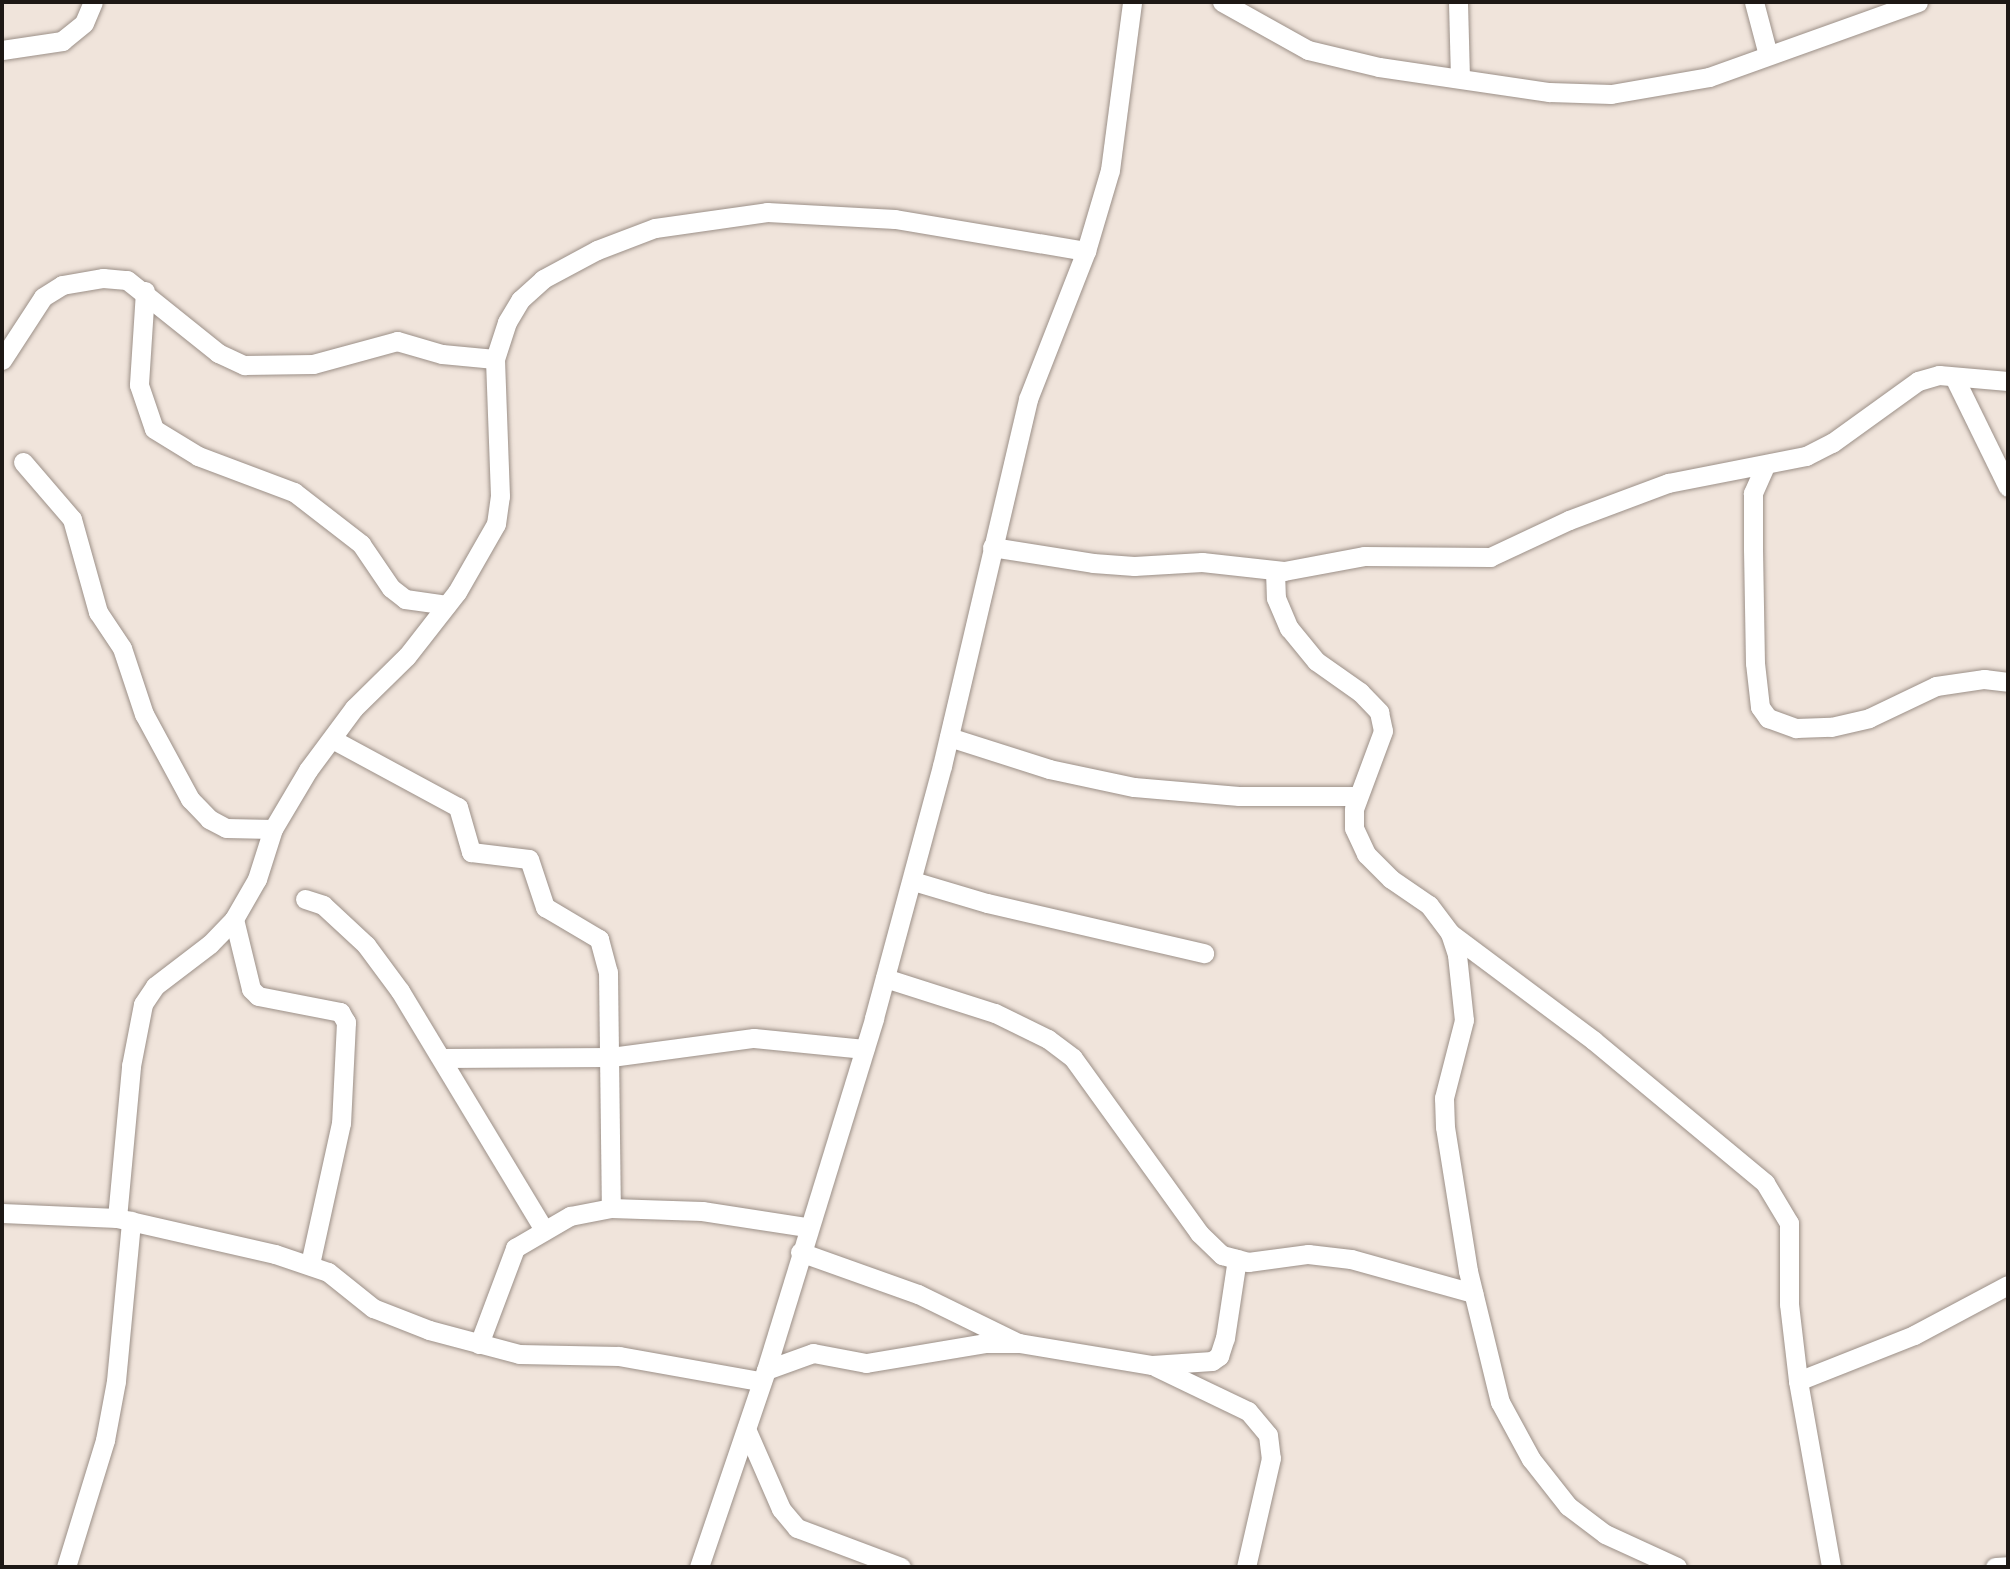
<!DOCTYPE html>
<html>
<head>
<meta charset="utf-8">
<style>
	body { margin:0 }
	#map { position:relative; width:2010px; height:1569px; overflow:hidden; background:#f0e4db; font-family:"Archivo Narrow",sans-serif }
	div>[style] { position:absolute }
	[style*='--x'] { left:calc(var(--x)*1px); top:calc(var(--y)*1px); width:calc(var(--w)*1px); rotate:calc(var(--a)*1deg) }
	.roads { filter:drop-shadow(0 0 2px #9c9088) drop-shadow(0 0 2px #9c9088) }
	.street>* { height:19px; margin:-9.5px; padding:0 9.5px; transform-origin:9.5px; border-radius:9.5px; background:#fff }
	span { translate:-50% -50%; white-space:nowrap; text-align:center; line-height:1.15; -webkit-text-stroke:7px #fff; paint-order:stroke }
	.frame { position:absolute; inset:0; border:4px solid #1d1815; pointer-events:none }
</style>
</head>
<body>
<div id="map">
	<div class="roads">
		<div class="street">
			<div style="--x:1222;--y:2;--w:98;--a:29.2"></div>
			<div style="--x:1308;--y:50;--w:73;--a:13.5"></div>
			<div style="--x:1379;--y:67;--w:172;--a:8.4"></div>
			<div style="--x:1549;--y:92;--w:62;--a:1.8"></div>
			<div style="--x:1611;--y:94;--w:99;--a:-9.8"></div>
			<div style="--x:1709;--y:77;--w:222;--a:-19.7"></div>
			<div style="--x:1458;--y:2;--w:76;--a:88.5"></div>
			<div style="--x:1754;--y:2;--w:55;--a:75.2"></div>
			<div style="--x:2;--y:50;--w:61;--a:-8.5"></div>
			<div style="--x:62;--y:41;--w:28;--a:-39"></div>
			<div style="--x:84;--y:23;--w:23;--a:-67"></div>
			<div style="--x:145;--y:291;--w:94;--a:93.7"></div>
			<div style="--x:139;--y:385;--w:46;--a:71.2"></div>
			<div style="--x:154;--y:429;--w:52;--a:31.5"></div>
			<div style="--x:198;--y:456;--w:103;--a:20.6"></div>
			<div style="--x:294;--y:492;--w:85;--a:37.8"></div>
			<div style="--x:361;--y:544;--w:53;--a:55.7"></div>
			<div style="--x:391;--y:588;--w:18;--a:38"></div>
			<div style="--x:405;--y:599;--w:42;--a:8.1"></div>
			<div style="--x:2;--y:360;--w:75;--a:-56.9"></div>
			<div style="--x:43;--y:297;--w:22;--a:-32"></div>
			<div style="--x:62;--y:285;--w:42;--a:-9.7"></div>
			<div style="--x:103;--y:278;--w:24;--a:5"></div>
			<div style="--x:127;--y:280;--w:117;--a:38.7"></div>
			<div style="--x:218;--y:353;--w:29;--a:25"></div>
			<div style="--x:244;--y:365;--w:69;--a:-0.8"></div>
			<div style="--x:313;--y:364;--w:87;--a:-15.3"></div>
			<div style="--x:397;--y:341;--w:47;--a:16.1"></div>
			<div style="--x:442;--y:354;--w:53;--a:5.4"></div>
			<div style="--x:1955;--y:379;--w:120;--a:63.9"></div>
			<div style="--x:23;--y:462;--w:75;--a:49.3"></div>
			<div style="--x:72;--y:519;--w:97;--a:74.4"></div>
			<div style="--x:98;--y:612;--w:43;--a:56.3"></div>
			<div style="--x:122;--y:648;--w:70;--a:71.6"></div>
			<div style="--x:144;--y:714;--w:97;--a:61.6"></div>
			<div style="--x:190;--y:799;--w:28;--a:46"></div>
			<div style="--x:209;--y:819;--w:19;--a:28"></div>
			<div style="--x:226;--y:828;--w:47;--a:1.2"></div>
			<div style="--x:1765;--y:466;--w:30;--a:114"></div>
			<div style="--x:1753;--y:493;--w:56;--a:90"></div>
			<div style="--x:1753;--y:549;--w:114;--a:89"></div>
			<div style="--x:1755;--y:663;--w:44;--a:83.5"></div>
			<div style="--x:1760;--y:707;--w:14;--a:54"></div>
			<div style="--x:1768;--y:718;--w:30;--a:20"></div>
			<div style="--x:1796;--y:728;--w:35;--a:-2"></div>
			<div style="--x:1831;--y:727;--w:39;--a:-13"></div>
			<div style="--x:1869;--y:718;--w:74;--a:-25.5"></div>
			<div style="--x:1936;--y:686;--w:49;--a:-8.3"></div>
			<div style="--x:1984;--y:679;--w:24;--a:7"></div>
			<div style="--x:992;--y:547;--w:102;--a:9"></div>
			<div style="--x:1093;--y:563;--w:41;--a:4.2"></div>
			<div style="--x:1134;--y:566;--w:68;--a:-3.4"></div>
			<div style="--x:1202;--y:562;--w:82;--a:6.3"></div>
			<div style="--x:1284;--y:571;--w:81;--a:-10.6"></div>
			<div style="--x:1364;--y:556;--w:126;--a:0.5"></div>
			<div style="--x:1490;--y:557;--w:87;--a:-25.1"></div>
			<div style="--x:1569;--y:520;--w:106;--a:-20.5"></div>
			<div style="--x:1668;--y:483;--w:141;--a:-11.1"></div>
			<div style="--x:1806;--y:456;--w:29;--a:-27"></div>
			<div style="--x:1832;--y:443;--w:106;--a:-35.8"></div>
			<div style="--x:1918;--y:381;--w:22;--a:-16"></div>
			<div style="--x:1939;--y:375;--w:69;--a:5"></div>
			<div style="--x:1275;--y:571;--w:27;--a:88"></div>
			<div style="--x:1276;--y:598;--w:33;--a:67"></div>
			<div style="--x:1289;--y:628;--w:43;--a:50.7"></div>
			<div style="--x:1316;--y:661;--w:54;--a:35.2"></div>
			<div style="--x:1360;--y:692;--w:28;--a:46"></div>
			<div style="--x:1379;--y:712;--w:19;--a:78"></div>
			<div style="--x:1383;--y:731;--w:83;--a:110.4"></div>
			<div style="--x:1354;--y:809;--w:19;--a:90"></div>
			<div style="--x:1354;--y:828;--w:29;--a:65"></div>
			<div style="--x:1366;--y:854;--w:35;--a:45"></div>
			<div style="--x:1391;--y:879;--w:46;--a:34.4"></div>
			<div style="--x:1429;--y:905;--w:35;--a:53"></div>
			<div style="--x:1450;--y:933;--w:23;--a:72"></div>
			<div style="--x:1457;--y:955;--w:65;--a:83.9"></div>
			<div style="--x:1464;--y:1020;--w:81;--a:104.4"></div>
			<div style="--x:1444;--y:1098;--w:29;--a:88"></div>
			<div style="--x:1445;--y:1127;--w:146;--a:80.9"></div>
			<div style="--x:1468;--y:1271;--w:135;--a:76.3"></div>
			<div style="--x:1500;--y:1402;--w:65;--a:61.5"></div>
			<div style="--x:1531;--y:1459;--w:60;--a:51.8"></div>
			<div style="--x:1568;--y:1506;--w:46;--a:37.1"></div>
			<div style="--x:1605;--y:1534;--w:79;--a:24.6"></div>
			<div style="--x:949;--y:737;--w:105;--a:17.7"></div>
			<div style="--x:1049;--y:769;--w:87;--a:12"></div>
			<div style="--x:1134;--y:787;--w:105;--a:4.9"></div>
			<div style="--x:1239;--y:796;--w:119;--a:0"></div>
			<div style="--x:332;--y:739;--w:143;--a:28.4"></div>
			<div style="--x:458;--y:807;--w:47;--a:73.9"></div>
			<div style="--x:471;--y:852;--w:58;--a:6.9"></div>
			<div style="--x:529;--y:859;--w:51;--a:71.6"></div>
			<div style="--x:545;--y:907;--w:63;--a:30.7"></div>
			<div style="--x:599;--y:939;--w:34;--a:75"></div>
			<div style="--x:608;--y:972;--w:236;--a:89.3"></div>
			<div style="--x:913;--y:881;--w:77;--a:16.6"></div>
			<div style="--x:987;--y:903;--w:223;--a:13"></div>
			<div style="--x:305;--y:899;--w:19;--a:18"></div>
			<div style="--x:323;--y:905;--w:59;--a:42.9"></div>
			<div style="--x:366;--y:945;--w:57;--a:53.5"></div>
			<div style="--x:400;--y:991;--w:277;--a:58.9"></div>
			<div style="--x:234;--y:919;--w:72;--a:76.3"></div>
			<div style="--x:251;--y:989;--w:10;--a:45"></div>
			<div style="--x:258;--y:996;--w:84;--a:11"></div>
			<div style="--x:340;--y:1012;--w:12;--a:59"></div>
			<div style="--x:346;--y:1022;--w:101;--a:92.8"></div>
			<div style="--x:341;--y:1123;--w:144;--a:102.4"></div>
			<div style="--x:1450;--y:933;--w:179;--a:36.8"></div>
			<div style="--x:1593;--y:1040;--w:224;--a:39.7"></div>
			<div style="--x:1765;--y:1183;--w:47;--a:59"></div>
			<div style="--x:1789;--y:1223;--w:81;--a:90"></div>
			<div style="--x:1789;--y:1304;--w:78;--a:83.3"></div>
			<div style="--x:1798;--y:1381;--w:189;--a:79.9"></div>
			<div style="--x:885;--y:978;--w:115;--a:17.7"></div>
			<div style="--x:995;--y:1013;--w:59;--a:26.1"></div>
			<div style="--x:1048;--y:1039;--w:31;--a:37"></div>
			<div style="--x:1073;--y:1058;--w:216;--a:54.2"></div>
			<div style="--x:1199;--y:1233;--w:32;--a:44"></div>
			<div style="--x:1222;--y:1255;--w:27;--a:15"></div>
			<div style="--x:1248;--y:1262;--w:61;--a:-7.6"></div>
			<div style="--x:1308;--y:1254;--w:43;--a:6.6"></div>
			<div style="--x:1351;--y:1259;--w:127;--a:15.6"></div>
			<div style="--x:443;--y:1058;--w:168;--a:-0.3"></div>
			<div style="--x:611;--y:1057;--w:144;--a:-7.6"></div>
			<div style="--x:754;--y:1038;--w:111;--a:5.7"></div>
			<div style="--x:2;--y:1213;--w:115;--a:2.5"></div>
			<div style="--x:117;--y:1218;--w:162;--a:12.8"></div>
			<div style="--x:275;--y:1254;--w:56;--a:18.8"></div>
			<div style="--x:328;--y:1272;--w:58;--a:38.7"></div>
			<div style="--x:373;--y:1308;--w:60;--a:21.4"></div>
			<div style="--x:429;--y:1330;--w:93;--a:14.9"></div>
			<div style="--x:519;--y:1354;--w:100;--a:1.1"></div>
			<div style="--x:619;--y:1356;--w:142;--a:10.1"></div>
			<div style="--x:117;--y:1218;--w:153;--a:-84.7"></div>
			<div style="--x:131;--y:1066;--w:63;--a:-79"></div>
			<div style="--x:143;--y:1004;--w:22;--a:-56"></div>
			<div style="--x:155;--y:986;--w:69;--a:-37.4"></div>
			<div style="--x:210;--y:944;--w:35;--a:-46"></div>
			<div style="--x:234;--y:919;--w:46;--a:-60.1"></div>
			<div style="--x:257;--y:879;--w:52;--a:-72.3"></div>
			<div style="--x:273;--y:829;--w:69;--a:-59.3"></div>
			<div style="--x:308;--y:770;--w:77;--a:-53.4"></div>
			<div style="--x:354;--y:708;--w:74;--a:-44.5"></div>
			<div style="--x:407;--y:656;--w:81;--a:-52"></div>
			<div style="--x:457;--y:592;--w:78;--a:-60.2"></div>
			<div style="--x:496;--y:524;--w:28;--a:-82"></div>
			<div style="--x:500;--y:496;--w:137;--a:-92.1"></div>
			<div style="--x:495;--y:359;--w:39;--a:-72"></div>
			<div style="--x:507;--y:322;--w:26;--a:-59"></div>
			<div style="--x:520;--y:300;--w:31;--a:-42"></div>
			<div style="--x:543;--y:279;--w:61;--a:-28.2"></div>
			<div style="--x:597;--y:250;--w:62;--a:-20.8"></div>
			<div style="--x:655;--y:228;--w:113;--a:-8.1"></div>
			<div style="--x:767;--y:212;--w:128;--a:3.1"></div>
			<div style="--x:895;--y:219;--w:194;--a:9.5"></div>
			<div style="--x:800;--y:1252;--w:125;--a:19.6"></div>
			<div style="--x:918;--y:1294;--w:111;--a:26.1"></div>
			<div style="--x:479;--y:1344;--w:103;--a:-69.4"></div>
			<div style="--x:515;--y:1248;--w:64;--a:-30.2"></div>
			<div style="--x:570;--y:1216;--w:42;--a:-11"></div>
			<div style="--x:611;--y:1208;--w:91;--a:1.9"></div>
			<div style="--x:702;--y:1211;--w:106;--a:8.7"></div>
			<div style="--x:1156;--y:1367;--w:102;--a:25.6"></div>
			<div style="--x:1248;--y:1411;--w:31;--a:50"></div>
			<div style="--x:1268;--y:1435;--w:23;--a:83"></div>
			<div style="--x:1271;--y:1458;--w:112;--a:102.9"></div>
			<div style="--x:766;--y:1370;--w:50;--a:-19.9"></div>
			<div style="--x:813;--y:1353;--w:54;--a:10.7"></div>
			<div style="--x:866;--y:1363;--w:122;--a:-9.5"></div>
			<div style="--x:986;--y:1343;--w:33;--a:0"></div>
			<div style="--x:1019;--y:1343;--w:135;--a:9.4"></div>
			<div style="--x:1152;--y:1365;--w:60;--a:-3.8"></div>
			<div style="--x:1212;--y:1361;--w:9;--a:-36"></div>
			<div style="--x:1219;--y:1356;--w:19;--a:-72"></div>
			<div style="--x:1225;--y:1338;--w:80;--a:-81.4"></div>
			<div style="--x:1798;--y:1381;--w:125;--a:-21.6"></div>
			<div style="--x:1914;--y:1335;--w:106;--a:-28"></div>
			<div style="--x:747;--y:1431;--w:85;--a:66.4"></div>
			<div style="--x:781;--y:1509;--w:25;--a:50"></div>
			<div style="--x:797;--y:1528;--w:111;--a:20.6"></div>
			<div style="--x:66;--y:1567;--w:133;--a:-72.9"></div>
			<div style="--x:105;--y:1440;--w:60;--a:-79.4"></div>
			<div style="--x:116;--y:1381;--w:161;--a:-84.6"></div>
			<div style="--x:699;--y:1567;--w:208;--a:-71.2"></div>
			<div style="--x:766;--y:1370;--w:368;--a:-72.9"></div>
			<div style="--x:874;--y:1018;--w:261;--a:-74.9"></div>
			<div style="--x:942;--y:766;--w:377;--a:-76.8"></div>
			<div style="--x:1028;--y:399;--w:159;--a:-68.6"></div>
			<div style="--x:1086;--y:251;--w:84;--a:-73.5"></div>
			<div style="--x:1110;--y:170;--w:169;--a:-82.5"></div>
			<div style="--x:1995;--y:1567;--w:13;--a:-4"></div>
		</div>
	</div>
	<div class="frame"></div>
</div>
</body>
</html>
